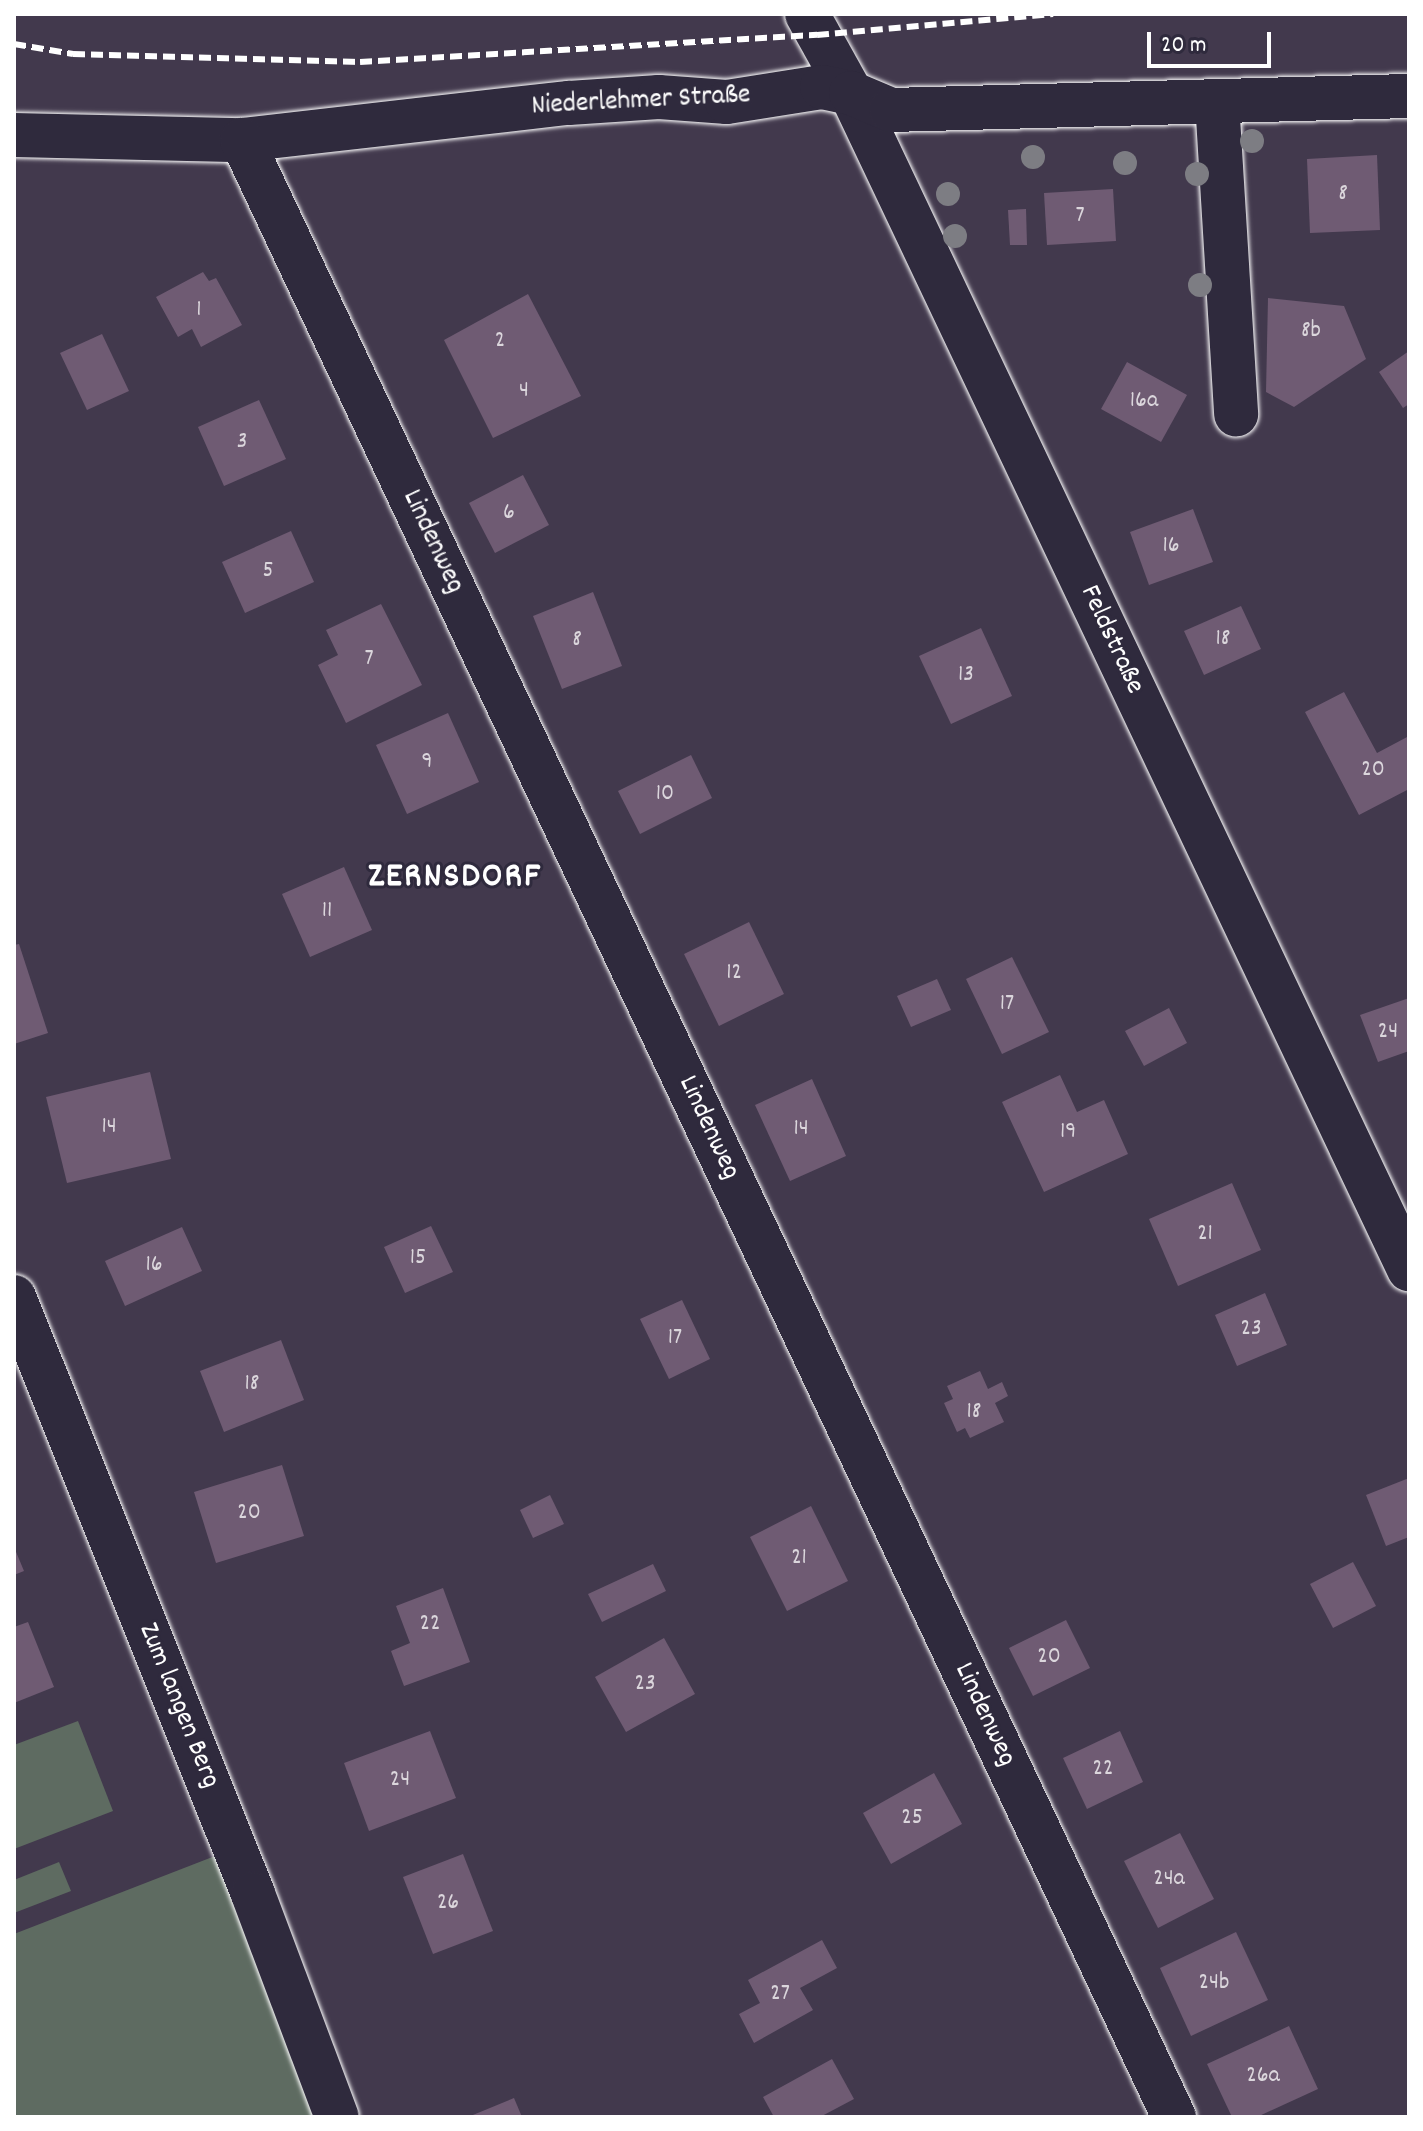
<!DOCTYPE html>
<html>
<head>
<meta charset="utf-8">
<style>
	body { margin:0 }
	#map { position:relative; width:1423px; height:2131px; overflow:hidden; background:#42394d; font-family:Dekko,sans-serif }
	div>[style] { position:absolute }
	[style*='--x'] { left:calc(var(--x)*1px); top:calc(var(--y)*1px); width:calc(var(--w)*1px); rotate:calc(var(--a)*1deg) }
	.green>* { inset:0; background:#5e6b61 }
	.building>* { inset:0; background:#6f5b73 }
	.roads { filter:drop-shadow(0 0 2px #fff) drop-shadow(0 0 2px #fff) }
	.minor>* { height:44px; margin:-22px; padding:0 22px; transform-origin:22px; border-radius:22px; background:#2f2a3d }
	.rail>* { height:6px; margin-top:-3px; transform-origin:0; background:repeating-linear-gradient(90deg,#fff 0 12px,transparent 0 18px) }
	.trees>* { width:24px; height:24px; margin:-12px; border-radius:50%; background:#7d7d83 }
	span { translate:-50% -50%; white-space:nowrap; text-align:center; line-height:1.15; -webkit-text-stroke:6px #2f2a3d; paint-order:stroke }
	.number-label { font-size:24px; color:#dbd6dc }
	.number-label span { -webkit-text-stroke-width:0 }
	.street-label { font-size:28px; color:#fff }
	.district-label { font-size:36px; color:#fff; font-weight:700; letter-spacing:2px }
	.frame { position:absolute; inset:0; border:16px solid #fff; pointer-events:none }
	.scale { position:absolute; left:1147px; top:32px; width:124px; height:36px; box-sizing:border-box; border:4px solid #fff; border-top:0; padding-left:10px; font-size:24px; line-height:28px; white-space:nowrap; color:#fff; -webkit-text-stroke:6px #2f2a3d; paint-order:stroke }
</style>
</head>
<body>
<div id="map">
	<div class="green">
		<div style="clip-path:polygon(78px 1721px,113px 1811px,14px 1849px,14px 1745px)"></div>
		<div style="clip-path:polygon(215px 1856px,326px 2117px,14px 2117px,14px 1934px)"></div>
		<div style="clip-path:polygon(59px 1862px,71px 1891px,14px 1913px,14px 1880px)"></div>
	</div>
	<div class="building">
		<div style="clip-path:polygon(1377px 155px,1380px 230px,1310px 233px,1307px 159px)"></div>
		<div style="clip-path:polygon(1113px 189px,1116px 241px,1047px 245px,1044px 193px)"></div>
		<div style="clip-path:polygon(1026px 209px,1027px 245px,1010px 245px,1008px 210px)"></div>
		<div style="clip-path:polygon(203px 272px,209px 281px,216px 278px,242px 325px,201px 347px,192px 329px,178px 337px,156px 297px)"></div>
		<div style="clip-path:polygon(528px 294px,581px 396px,493px 438px,444px 340px)"></div>
		<div style="clip-path:polygon(1268px 298px,1344px 306px,1366px 359px,1294px 407px,1266px 392px)"></div>
		<div style="clip-path:polygon(102px 334px,129px 391px,87px 410px,60px 353px)"></div>
		<div style="clip-path:polygon(1409px 351px,1409px 404px,1403px 408px,1379px 372px)"></div>
		<div style="clip-path:polygon(1127px 362px,1187px 395px,1161px 442px,1101px 409px)"></div>
		<div style="clip-path:polygon(259px 400px,286px 459px,224px 486px,198px 427px)"></div>
		<div style="clip-path:polygon(523px 475px,549px 525px,495px 553px,469px 503px)"></div>
		<div style="clip-path:polygon(1193px 509px,1213px 562px,1149px 585px,1130px 532px)"></div>
		<div style="clip-path:polygon(291px 531px,314px 582px,245px 613px,222px 562px)"></div>
		<div style="clip-path:polygon(593px 592px,622px 666px,562px 689px,533px 616px)"></div>
		<div style="clip-path:polygon(381px 604px,422px 685px,346px 723px,318px 665px,338px 655px,326px 630px)"></div>
		<div style="clip-path:polygon(1241px 606px,1261px 649px,1204px 675px,1184px 631px)"></div>
		<div style="clip-path:polygon(981px 628px,1012px 696px,951px 724px,919px 656px)"></div>
		<div style="clip-path:polygon(1344px 692px,1377px 753px,1409px 736px,1409px 789px,1359px 815px,1305px 712px)"></div>
		<div style="clip-path:polygon(448px 713px,479px 782px,407px 814px,376px 745px)"></div>
		<div style="clip-path:polygon(691px 755px,712px 798px,640px 834px,618px 791px)"></div>
		<div style="clip-path:polygon(344px 867px,372px 930px,310px 957px,282px 894px)"></div>
		<div style="clip-path:polygon(749px 922px,784px 994px,719px 1026px,684px 954px)"></div>
		<div style="clip-path:polygon(19px 944px,48px 1033px,14px 1044px,14px 945px)"></div>
		<div style="clip-path:polygon(1012px 957px,1049px 1032px,1002px 1054px,966px 979px)"></div>
		<div style="clip-path:polygon(937px 979px,951px 1010px,911px 1027px,897px 996px)"></div>
		<div style="clip-path:polygon(1409px 998px,1409px 1051px,1378px 1062px,1360px 1015px)"></div>
		<div style="clip-path:polygon(1169px 1008px,1187px 1043px,1144px 1066px,1125px 1031px)"></div>
		<div style="clip-path:polygon(150px 1072px,171px 1159px,67px 1183px,46px 1097px)"></div>
		<div style="clip-path:polygon(1060px 1075px,1077px 1112px,1104px 1100px,1128px 1154px,1044px 1192px,1002px 1102px)"></div>
		<div style="clip-path:polygon(812px 1079px,846px 1156px,790px 1181px,755px 1105px)"></div>
		<div style="clip-path:polygon(1232px 1183px,1261px 1250px,1178px 1286px,1149px 1219px)"></div>
		<div style="clip-path:polygon(431px 1226px,453px 1272px,405px 1293px,384px 1247px)"></div>
		<div style="clip-path:polygon(182px 1227px,202px 1271px,125px 1306px,105px 1261px)"></div>
		<div style="clip-path:polygon(1265px 1293px,1287px 1345px,1237px 1366px,1215px 1315px)"></div>
		<div style="clip-path:polygon(682px 1300px,710px 1359px,669px 1379px,640px 1319px)"></div>
		<div style="clip-path:polygon(281px 1340px,304px 1400px,224px 1432px,200px 1371px)"></div>
		<div style="clip-path:polygon(980px 1371px,988px 1389px,1002px 1382px,1008px 1396px,995px 1403px,1004px 1422px,970px 1438px,965px 1428px,957px 1432px,944px 1403px,953px 1399px,947px 1386px)"></div>
		<div style="clip-path:polygon(282px 1465px,304px 1536px,216px 1563px,194px 1492px)"></div>
		<div style="clip-path:polygon(1409px 1478px,1409px 1537px,1386px 1546px,1366px 1495px)"></div>
		<div style="clip-path:polygon(550px 1495px,564px 1524px,533px 1538px,520px 1510px)"></div>
		<div style="clip-path:polygon(811px 1506px,848px 1581px,787px 1611px,750px 1537px)"></div>
		<div style="clip-path:polygon(14px 1547px,24px 1571px,14px 1575px)"></div>
		<div style="clip-path:polygon(1353px 1562px,1376px 1606px,1333px 1628px,1310px 1584px)"></div>
		<div style="clip-path:polygon(653px 1564px,666px 1591px,602px 1622px,588px 1594px)"></div>
		<div style="clip-path:polygon(443px 1588px,470px 1662px,404px 1686px,391px 1651px,410px 1643px,396px 1606px)"></div>
		<div style="clip-path:polygon(1066px 1620px,1090px 1668px,1033px 1696px,1009px 1648px)"></div>
		<div style="clip-path:polygon(28px 1622px,54px 1687px,14px 1703px,14px 1627px)"></div>
		<div style="clip-path:polygon(664px 1638px,695px 1694px,626px 1732px,595px 1677px)"></div>
		<div style="clip-path:polygon(430px 1731px,456px 1798px,369px 1831px,344px 1763px)"></div>
		<div style="clip-path:polygon(1120px 1731px,1143px 1782px,1087px 1809px,1063px 1758px)"></div>
		<div style="clip-path:polygon(934px 1773px,962px 1824px,891px 1864px,863px 1813px)"></div>
		<div style="clip-path:polygon(1180px 1833px,1214px 1899px,1158px 1928px,1124px 1861px)"></div>
		<div style="clip-path:polygon(463px 1854px,493px 1931px,433px 1954px,403px 1877px)"></div>
		<div style="clip-path:polygon(1236px 1932px,1268px 2000px,1191px 2036px,1160px 1968px)"></div>
		<div style="clip-path:polygon(822px 1940px,837px 1968px,800px 1988px,813px 2010px,754px 2043px,739px 2014px,760px 2003px,748px 1980px)"></div>
		<div style="clip-path:polygon(1289px 2026px,1318px 2089px,1257px 2117px,1232px 2117px,1207px 2064px)"></div>
		<div style="clip-path:polygon(832px 2059px,854px 2099px,820px 2117px,774px 2117px,763px 2097px)"></div>
		<div style="clip-path:polygon(514px 2098px,522px 2117px,468px 2117px)"></div>
	</div>
	<div class="roads">
		<div class="minor">
			<div style="--x:807;--y:14;--w:90;--a:60.9"></div>
			<div style="--x:851;--y:93;--w:1302;--a:64.62"></div>
			<div style="--x:1217;--y:101;--w:314;--a:86.5"></div>
			<div style="--x:14;--y:135;--w:228;--a:1.3"></div>
			<div style="--x:242;--y:140;--w:329;--a:-6.5"></div>
			<div style="--x:569;--y:103;--w:90;--a:-3.8"></div>
			<div style="--x:659;--y:97;--w:68;--a:4.2"></div>
			<div style="--x:727;--y:102;--w:96;--a:-9"></div>
			<div style="--x:822;--y:87;--w:30;--a:12"></div>
			<div style="--x:851;--y:93;--w:43;--a:23"></div>
			<div style="--x:891;--y:110;--w:518;--a:-1.55"></div>
			<div style="--x:242;--y:140;--w:2186;--a:64.76"></div>
			<div style="--x:14;--y:1297;--w:643;--a:68.18"></div>
			<div style="--x:253;--y:1894;--w:238;--a:69.4"></div>
		</div>
	</div>
	<div class="rail">
		<div style="--x:14;--y:44;--w:60;--a:9.6"></div>
		<div style="--x:73;--y:54;--w:287;--a:1.6"></div>
		<div style="--x:360;--y:62;--w:458;--a:-3.4"></div>
		<div style="--x:817;--y:35;--w:237;--a:-5.1"></div>
	</div>
	<div class="trees">
		<div style="left:1252px;top:141px"></div>
		<div style="left:1033px;top:157px"></div>
		<div style="left:1125px;top:163px"></div>
		<div style="left:1197px;top:174px"></div>
		<div style="left:948px;top:194px"></div>
		<div style="left:955px;top:236px"></div>
		<div style="left:1200px;top:285px"></div>
	</div>
	<div class="number-label">
		<span style="left:1343px;top:195px">8</span>
		<span style="left:1080px;top:217px">7</span>
		<span style="left:199px;top:311px">1</span>
		<span style="left:1311px;top:332px">8b</span>
		<span style="left:500px;top:342px">2</span>
		<span style="left:524px;top:392px">4</span>
		<span style="left:1144px;top:402px">16a</span>
		<span style="left:242px;top:443px">3</span>
		<span style="left:509px;top:514px">6</span>
		<span style="left:1171px;top:547px">16</span>
		<span style="left:268px;top:572px">5</span>
		<span style="left:1223px;top:640px">18</span>
		<span style="left:577px;top:641px">8</span>
		<span style="left:369px;top:660px">7</span>
		<span style="left:966px;top:676px">13</span>
		<span style="left:427px;top:763px">9</span>
		<span style="left:1373px;top:771px">20</span>
		<span style="left:665px;top:795px">10</span>
		<span style="left:327px;top:912px">11</span>
		<span style="left:734px;top:974px">12</span>
		<span style="left:1007px;top:1005px">17</span>
		<span style="left:1388px;top:1033px">24</span>
		<span style="left:109px;top:1128px">14</span>
		<span style="left:801px;top:1130px">14</span>
		<span style="left:1068px;top:1133px">19</span>
		<span style="left:1205px;top:1235px">21</span>
		<span style="left:418px;top:1259px">15</span>
		<span style="left:154px;top:1266px">16</span>
		<span style="left:1251px;top:1330px">23</span>
		<span style="left:675px;top:1339px">17</span>
		<span style="left:252px;top:1385px">18</span>
		<span style="left:974px;top:1413px">18</span>
		<span style="left:249px;top:1514px">20</span>
		<span style="left:799px;top:1559px">21</span>
		<span style="left:430px;top:1625px">22</span>
		<span style="left:1049px;top:1658px">20</span>
		<span style="left:645px;top:1685px">23</span>
		<span style="left:1103px;top:1770px">22</span>
		<span style="left:400px;top:1781px">24</span>
		<span style="left:912px;top:1819px">25</span>
		<span style="left:1169px;top:1880px">24a</span>
		<span style="left:448px;top:1904px">26</span>
		<span style="left:1214px;top:1984px">24b</span>
		<span style="left:780px;top:1995px">27</span>
		<span style="left:1263px;top:2077px">26a</span>
	</div>
	<div class="street-label">
		<span style="left:641px;top:102px;rotate:-3deg">Niederlehmer Straße</span>
		<span style="left:432px;top:542px;rotate:65deg">Lindenweg</span>
		<span style="left:1111px;top:640px;rotate:65deg">Feldstraße</span>
		<span style="left:708px;top:1128px;rotate:65deg">Lindenweg</span>
		<span style="left:178px;top:1706px;rotate:68deg">Zum langen Berg</span>
		<span style="left:984px;top:1715px;rotate:65deg">Lindenweg</span>
	</div>
	<div class="district-label">
		<span style="left:455px;top:879px">ZERNSDORF</span>
	</div>
	<div class="frame"></div>
	<div class="scale">20 m</div>
</div>
</body>
</html>
